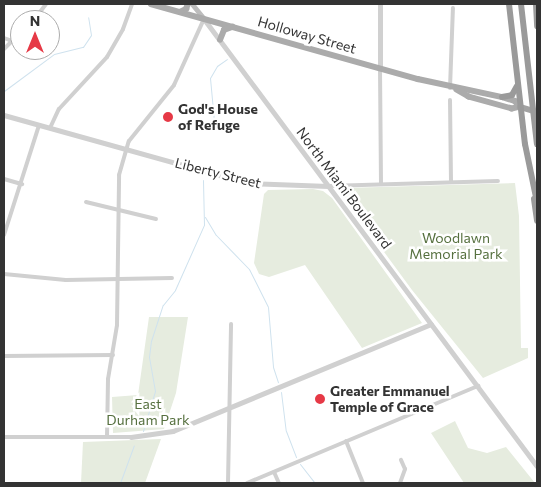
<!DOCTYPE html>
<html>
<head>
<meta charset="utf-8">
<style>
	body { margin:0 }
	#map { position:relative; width:541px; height:487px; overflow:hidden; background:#fff; font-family:Commissioner,sans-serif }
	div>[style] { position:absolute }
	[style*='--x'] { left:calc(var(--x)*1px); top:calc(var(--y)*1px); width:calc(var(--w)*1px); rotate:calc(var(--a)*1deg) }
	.green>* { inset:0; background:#e6ecdf }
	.stream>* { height:1px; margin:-0.5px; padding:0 0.5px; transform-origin:0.5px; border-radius:0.5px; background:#cfe2ee }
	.minor>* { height:4px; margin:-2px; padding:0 2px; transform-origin:2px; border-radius:2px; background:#d0d0d0 }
	.tertiary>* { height:4.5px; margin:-2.25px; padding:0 2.25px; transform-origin:2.25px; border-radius:2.25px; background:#d0d0d0 }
	.secondary>* { height:5px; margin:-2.5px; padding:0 2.5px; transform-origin:2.5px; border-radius:2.5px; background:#bdbdbd }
	.primary>* { height:5.5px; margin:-2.75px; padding:0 2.75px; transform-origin:2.75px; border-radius:2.75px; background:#ababab }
	.trunk>* { height:5.5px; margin:-2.75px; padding:0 2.75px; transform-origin:2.75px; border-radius:2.75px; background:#a2a2a2 }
	.motorway>* { height:6px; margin:-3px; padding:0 3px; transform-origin:3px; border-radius:3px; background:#9a9a9a }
	.dots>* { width:14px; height:14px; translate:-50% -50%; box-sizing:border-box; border:2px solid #fff; border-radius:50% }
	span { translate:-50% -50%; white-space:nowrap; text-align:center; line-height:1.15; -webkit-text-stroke:5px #fff; paint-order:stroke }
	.street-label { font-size:14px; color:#333 }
	.poi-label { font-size:14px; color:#333; font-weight:700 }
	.left { translate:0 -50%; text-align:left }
	.park-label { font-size:14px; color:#56703f }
	.frame { position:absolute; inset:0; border:5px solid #333; pointer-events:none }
	.north { position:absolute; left:10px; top:10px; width:50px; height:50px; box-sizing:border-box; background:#fff; border:1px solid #adadad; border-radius:50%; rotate:0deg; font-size:14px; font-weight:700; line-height:20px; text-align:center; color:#333 }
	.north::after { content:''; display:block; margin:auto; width:18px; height:22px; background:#e63946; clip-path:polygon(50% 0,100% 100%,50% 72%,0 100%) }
</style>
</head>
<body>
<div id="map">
	<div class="green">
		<div style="clip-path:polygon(515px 183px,519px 216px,521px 348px,528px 348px,528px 358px,483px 378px,412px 290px,340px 192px,345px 188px)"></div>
		<div style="clip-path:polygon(313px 189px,323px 191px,332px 198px,422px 323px,362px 348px,305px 265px,269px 277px,259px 274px,254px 263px,264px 194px,268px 190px)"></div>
		<div style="clip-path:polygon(149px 317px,188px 317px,176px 393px,164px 429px,113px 433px,112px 397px,138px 395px)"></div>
		<div style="clip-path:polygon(455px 421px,468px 448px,487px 453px,506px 447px,535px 483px,464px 483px,431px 433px)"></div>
		<div style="clip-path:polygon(161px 439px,145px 483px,81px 483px,83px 442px)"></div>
	</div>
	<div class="stream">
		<div style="--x:4;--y:91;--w:62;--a:-36.5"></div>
		<div style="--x:54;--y:54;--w:30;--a:-14"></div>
		<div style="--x:83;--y:47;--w:14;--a:-56"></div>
		<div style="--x:91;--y:35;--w:18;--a:-99"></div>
		<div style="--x:214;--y:121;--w:43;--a:-95.3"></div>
		<div style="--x:210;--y:78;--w:14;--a:-60"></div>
		<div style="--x:217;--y:66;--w:12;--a:-35"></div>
		<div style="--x:205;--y:217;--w:21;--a:59"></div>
		<div style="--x:216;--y:235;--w:47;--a:45.9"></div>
		<div style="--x:249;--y:269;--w:42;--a:63.4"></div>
		<div style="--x:268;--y:307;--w:60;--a:85.2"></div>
		<div style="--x:273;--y:367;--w:16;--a:72"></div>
		<div style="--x:281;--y:392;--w:39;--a:83"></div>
		<div style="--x:286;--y:431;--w:28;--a:69"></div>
		<div style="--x:143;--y:431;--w:42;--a:-73.3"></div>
		<div style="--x:155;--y:391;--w:35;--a:-100"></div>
		<div style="--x:149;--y:357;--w:16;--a:-83"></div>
		<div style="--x:151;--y:341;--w:38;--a:-72"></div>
		<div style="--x:163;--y:305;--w:19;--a:-51"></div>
		<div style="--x:175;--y:290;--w:71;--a:-66"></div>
		<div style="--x:204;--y:225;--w:45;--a:-91.3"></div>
		<div style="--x:300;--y:464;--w:24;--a:52"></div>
		<div style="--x:120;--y:483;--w:40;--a:-69.8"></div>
	</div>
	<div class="minor">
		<div style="--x:34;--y:20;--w:20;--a:-53"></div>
		<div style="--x:4;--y:38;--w:9;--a:21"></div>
		<div style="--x:4;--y:49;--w:23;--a:-45"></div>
		<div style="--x:380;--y:69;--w:115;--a:89.5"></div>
		<div style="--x:450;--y:88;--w:80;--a:-87.9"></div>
		<div style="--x:450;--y:100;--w:82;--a:89.3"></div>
		<div style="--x:50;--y:128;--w:21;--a:-65"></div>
		<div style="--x:59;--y:109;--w:71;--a:-47.3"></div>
		<div style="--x:107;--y:57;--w:32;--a:-60"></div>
		<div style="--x:123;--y:29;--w:27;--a:-70"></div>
		<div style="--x:4;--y:179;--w:19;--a:16"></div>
		<div style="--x:328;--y:186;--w:170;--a:-1.7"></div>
		<div style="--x:86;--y:202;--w:72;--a:13.7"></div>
		<div style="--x:4;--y:235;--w:115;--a:-72.3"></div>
		<div style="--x:4;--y:274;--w:62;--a:5.5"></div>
		<div style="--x:66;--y:280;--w:106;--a:-1.1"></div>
		<div style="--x:4;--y:356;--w:109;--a:-0.5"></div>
		<div style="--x:107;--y:437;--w:58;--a:-89"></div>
		<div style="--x:108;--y:379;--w:55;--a:-80.5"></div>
		<div style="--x:117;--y:325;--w:150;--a:-89.2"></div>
		<div style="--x:119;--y:175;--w:35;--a:-74"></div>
		<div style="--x:129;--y:141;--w:72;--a:-51.2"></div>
		<div style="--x:174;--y:85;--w:72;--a:-65.6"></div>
		<div style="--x:346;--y:441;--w:45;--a:68"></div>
		<div style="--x:274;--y:472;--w:12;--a:66"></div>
		<div style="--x:228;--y:483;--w:159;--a:-88.9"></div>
		<div style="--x:247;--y:483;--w:251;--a:-22.8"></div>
		<div style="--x:400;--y:483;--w:15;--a:-70"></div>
		<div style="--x:405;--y:469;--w:10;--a:-114"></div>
	</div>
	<div class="tertiary">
		<div style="--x:205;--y:20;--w:556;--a:53.34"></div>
		<div style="--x:380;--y:69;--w:65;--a:-90"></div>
		<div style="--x:4;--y:115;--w:252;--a:15.6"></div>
		<div style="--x:247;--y:183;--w:81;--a:2.1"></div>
		<div style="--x:4;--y:437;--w:127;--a:0"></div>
		<div style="--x:131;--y:437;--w:42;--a:-8.1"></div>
		<div style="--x:173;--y:431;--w:279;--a:-22.5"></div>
	</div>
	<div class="secondary">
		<div style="--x:192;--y:4;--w:19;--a:51"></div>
	</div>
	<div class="primary">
		<div style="--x:151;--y:4;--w:277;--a:15.7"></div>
		<div style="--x:418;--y:79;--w:86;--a:12.1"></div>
		<div style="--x:502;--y:97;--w:14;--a:17"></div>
		<div style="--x:515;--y:101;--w:8;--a:50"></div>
		<div style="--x:520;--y:107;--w:8;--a:166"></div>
		<div style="--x:512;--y:109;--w:45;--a:-164.4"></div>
		<div style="--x:469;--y:97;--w:14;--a:-150"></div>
		<div style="--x:180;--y:12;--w:7;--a:-27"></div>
		<div style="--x:186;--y:9;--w:5;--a:-68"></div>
		<div style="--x:220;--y:40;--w:11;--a:-68"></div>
		<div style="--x:224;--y:30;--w:9;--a:-21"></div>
	</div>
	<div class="trunk">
		<div style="--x:520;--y:107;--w:18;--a:16"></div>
	</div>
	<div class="motorway">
		<div style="--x:509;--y:4;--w:141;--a:83.5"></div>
		<div style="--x:525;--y:144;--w:59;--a:78.3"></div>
		<div style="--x:521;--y:4;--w:141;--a:83.5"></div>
		<div style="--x:536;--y:4;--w:22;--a:87"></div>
		<div style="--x:502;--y:97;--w:10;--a:-11"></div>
		<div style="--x:512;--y:95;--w:10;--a:-61"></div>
		<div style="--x:534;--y:199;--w:22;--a:82"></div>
	</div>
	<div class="dots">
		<div style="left:168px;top:117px;background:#e63946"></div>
		<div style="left:320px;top:399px;background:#e63946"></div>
	</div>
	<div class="street-label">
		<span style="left:307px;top:35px;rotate:16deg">Holloway Street</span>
		<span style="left:218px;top:173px;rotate:14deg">Liberty Street</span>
		<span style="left:344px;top:188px;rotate:53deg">North Miami Boulevard</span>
	</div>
	<div class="poi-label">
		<span class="left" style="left:178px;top:117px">God's House<br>of Refuge</span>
		<span class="left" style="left:330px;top:399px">Greater Emmanuel<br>Temple of Grace</span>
	</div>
	<div class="park-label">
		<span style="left:456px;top:246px">Woodlawn<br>Memorial Park</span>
		<span style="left:148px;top:412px">East<br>Durham Park</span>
	</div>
	<div class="frame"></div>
	<div class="north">N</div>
</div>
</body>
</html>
